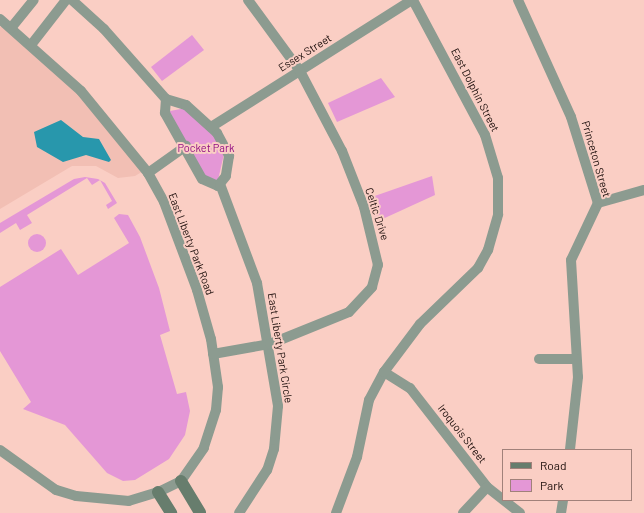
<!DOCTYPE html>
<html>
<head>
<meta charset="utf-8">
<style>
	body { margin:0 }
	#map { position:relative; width:644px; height:513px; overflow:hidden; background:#facec4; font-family:Barlow,sans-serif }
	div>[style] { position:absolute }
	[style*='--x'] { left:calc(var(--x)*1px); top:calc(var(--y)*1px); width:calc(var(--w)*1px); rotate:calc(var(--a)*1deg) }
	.built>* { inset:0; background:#f2bfb4 }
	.green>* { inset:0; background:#e497d6 }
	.round { border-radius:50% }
	.water>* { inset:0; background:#2897ac }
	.street>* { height:10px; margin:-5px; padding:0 5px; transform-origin:5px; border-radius:5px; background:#8c9b90 }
	.secondary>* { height:12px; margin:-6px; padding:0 6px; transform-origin:6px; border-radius:6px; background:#677d6d }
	span { translate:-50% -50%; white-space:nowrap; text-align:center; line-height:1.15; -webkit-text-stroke:4px #facec4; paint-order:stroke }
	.street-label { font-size:11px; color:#1b0d0a }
	.park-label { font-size:11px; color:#910e83 }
	.legend { position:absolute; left:502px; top:449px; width:130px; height:52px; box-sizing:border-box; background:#facec4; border:1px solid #a1817a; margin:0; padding:5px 7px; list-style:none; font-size:12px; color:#1b0d0a }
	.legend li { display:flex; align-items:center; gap:8px; height:20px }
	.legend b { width:20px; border:1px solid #a1817a }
</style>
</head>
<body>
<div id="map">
	<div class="built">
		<div style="clip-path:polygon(6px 24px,59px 69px,145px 170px,135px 176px,118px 178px,96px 166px,72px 166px,0 209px,0 27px)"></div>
	</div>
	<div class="green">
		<div style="clip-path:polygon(192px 35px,204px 50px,162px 81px,151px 67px)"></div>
		<div style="clip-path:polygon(381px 78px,395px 97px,337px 122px,328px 103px)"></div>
		<div style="clip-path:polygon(186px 108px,213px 133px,224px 154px,218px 180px,207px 180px,169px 118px,170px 111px)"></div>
		<div style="clip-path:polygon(432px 176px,435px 195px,376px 222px,369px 198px)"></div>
		<div style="clip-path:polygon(85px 177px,98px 179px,105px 183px,117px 203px,108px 209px,106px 205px,112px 201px,100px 180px,92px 185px,87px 178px,27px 215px,32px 223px,20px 230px,16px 223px,0 233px,0 223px,74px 179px)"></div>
		<div style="clip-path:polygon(119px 214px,128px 215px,140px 237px,159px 288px,170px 331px,160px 335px,177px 394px,186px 392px,190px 411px,185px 435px,169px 459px,135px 480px,123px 481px,107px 473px,65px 425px,23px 409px,31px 402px,0 351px,0 287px,61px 249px,78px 275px,129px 243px,114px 218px)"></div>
		<div class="round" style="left:28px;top:234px;width:18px;height:18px"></div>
	</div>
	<div class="water">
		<div style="clip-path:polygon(61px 120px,83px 137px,99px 139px,111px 160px,109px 162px,86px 155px,63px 162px,37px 147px,34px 132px)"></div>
	</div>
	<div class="street">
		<div style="--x:72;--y:0;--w:43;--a:42.2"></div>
		<div style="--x:104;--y:29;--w:94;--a:48.5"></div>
		<div style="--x:166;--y:99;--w:21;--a:17"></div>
		<div style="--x:186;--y:105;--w:42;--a:42.1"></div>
		<div style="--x:217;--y:133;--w:26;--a:62"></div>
		<div style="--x:229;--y:156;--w:20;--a:99"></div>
		<div style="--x:226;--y:176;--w:13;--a:129"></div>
		<div style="--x:218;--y:186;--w:17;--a:-156"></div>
		<div style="--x:202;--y:179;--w:76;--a:-119.3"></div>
		<div style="--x:165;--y:113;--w:14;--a:-86"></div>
		<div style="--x:518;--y:0;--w:128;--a:65.6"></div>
		<div style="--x:571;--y:117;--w:90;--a:72.6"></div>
		<div style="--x:598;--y:203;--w:63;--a:115.3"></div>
		<div style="--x:571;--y:260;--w:117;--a:86.6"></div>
		<div style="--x:578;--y:377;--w:73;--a:96.3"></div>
		<div style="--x:0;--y:19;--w:108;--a:41.6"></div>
		<div style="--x:81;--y:91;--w:106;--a:50.7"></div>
		<div style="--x:148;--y:173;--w:33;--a:61"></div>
		<div style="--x:164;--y:202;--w:94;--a:69.4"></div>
		<div style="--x:197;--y:290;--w:51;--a:74.1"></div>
		<div style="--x:211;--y:339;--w:49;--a:81.7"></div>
		<div style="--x:218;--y:387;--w:23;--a:95"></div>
		<div style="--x:216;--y:410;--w:40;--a:108"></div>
		<div style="--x:204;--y:448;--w:40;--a:124.9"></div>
		<div style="--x:181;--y:481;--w:25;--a:154"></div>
		<div style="--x:158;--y:492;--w:30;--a:163"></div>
		<div style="--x:129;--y:501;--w:53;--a:-174.6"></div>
		<div style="--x:76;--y:496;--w:21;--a:-163"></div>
		<div style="--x:56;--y:490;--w:69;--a:-144.5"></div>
		<div style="--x:11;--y:28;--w:36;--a:-51"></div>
		<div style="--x:31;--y:45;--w:57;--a:-52.1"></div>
		<div style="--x:211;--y:127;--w:238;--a:-32.3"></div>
		<div style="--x:148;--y:173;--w:47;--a:-35.4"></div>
		<div style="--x:220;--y:184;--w:106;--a:69.5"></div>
		<div style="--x:257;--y:283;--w:125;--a:80.3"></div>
		<div style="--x:278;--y:406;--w:43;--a:95.3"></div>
		<div style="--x:274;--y:449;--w:22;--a:108"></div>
		<div style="--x:267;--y:470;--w:51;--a:123.1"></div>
		<div style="--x:598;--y:203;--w:48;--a:-15.8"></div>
		<div style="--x:213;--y:354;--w:58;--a:-10"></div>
		<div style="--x:270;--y:344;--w:85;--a:-22.1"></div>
		<div style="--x:349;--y:312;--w:34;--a:-47"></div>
		<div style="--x:372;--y:287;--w:23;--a:-75"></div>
		<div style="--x:378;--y:265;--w:60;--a:-103.6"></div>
		<div style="--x:364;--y:207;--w:60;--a:-111.4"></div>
		<div style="--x:342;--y:151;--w:90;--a:-117.7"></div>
		<div style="--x:300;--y:71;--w:88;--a:-126.2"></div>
		<div style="--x:539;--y:359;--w:37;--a:0"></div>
		<div style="--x:384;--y:372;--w:31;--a:32"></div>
		<div style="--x:410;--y:388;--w:125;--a:52.1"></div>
		<div style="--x:487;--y:487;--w:42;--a:38.2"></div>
		<div style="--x:336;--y:513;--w:60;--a:-69.4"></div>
		<div style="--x:357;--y:457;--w:58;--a:-78.1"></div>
		<div style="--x:369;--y:400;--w:32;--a:-62"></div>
		<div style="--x:384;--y:372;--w:60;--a:-53.1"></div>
		<div style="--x:420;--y:324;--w:81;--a:-44"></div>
		<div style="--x:478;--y:268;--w:21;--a:-61"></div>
		<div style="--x:488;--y:250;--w:37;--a:-74"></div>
		<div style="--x:498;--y:214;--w:36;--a:-90"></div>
		<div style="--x:498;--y:178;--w:45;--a:-106.8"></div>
		<div style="--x:485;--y:135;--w:153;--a:-118.1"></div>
		<div style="--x:463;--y:513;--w:35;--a:-47"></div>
		<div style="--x:561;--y:513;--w:13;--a:-81"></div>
	</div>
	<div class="secondary">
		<div style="--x:181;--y:481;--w:37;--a:59"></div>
		<div style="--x:158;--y:492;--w:25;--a:58"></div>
	</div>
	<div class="street-label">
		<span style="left:305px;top:53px;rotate:-32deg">Essex Street</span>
		<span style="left:475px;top:90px;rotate:63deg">East Dolphin Street</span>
		<span style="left:596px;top:159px;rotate:74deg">Princeton Street</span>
		<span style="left:377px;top:214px;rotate:72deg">Celtic Drive</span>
		<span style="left:191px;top:244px;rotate:69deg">East Liberty Park Road</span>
		<span style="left:280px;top:348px;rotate:81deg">East Liberty Park Circle</span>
		<span style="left:462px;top:434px;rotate:52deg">Iroquois Street</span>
	</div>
	<div class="park-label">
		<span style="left:206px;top:148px">Pocket Park</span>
	</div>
	<ul class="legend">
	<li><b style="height:5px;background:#677d6d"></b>Road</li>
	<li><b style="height:11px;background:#e497d6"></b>Park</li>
	</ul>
</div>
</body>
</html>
